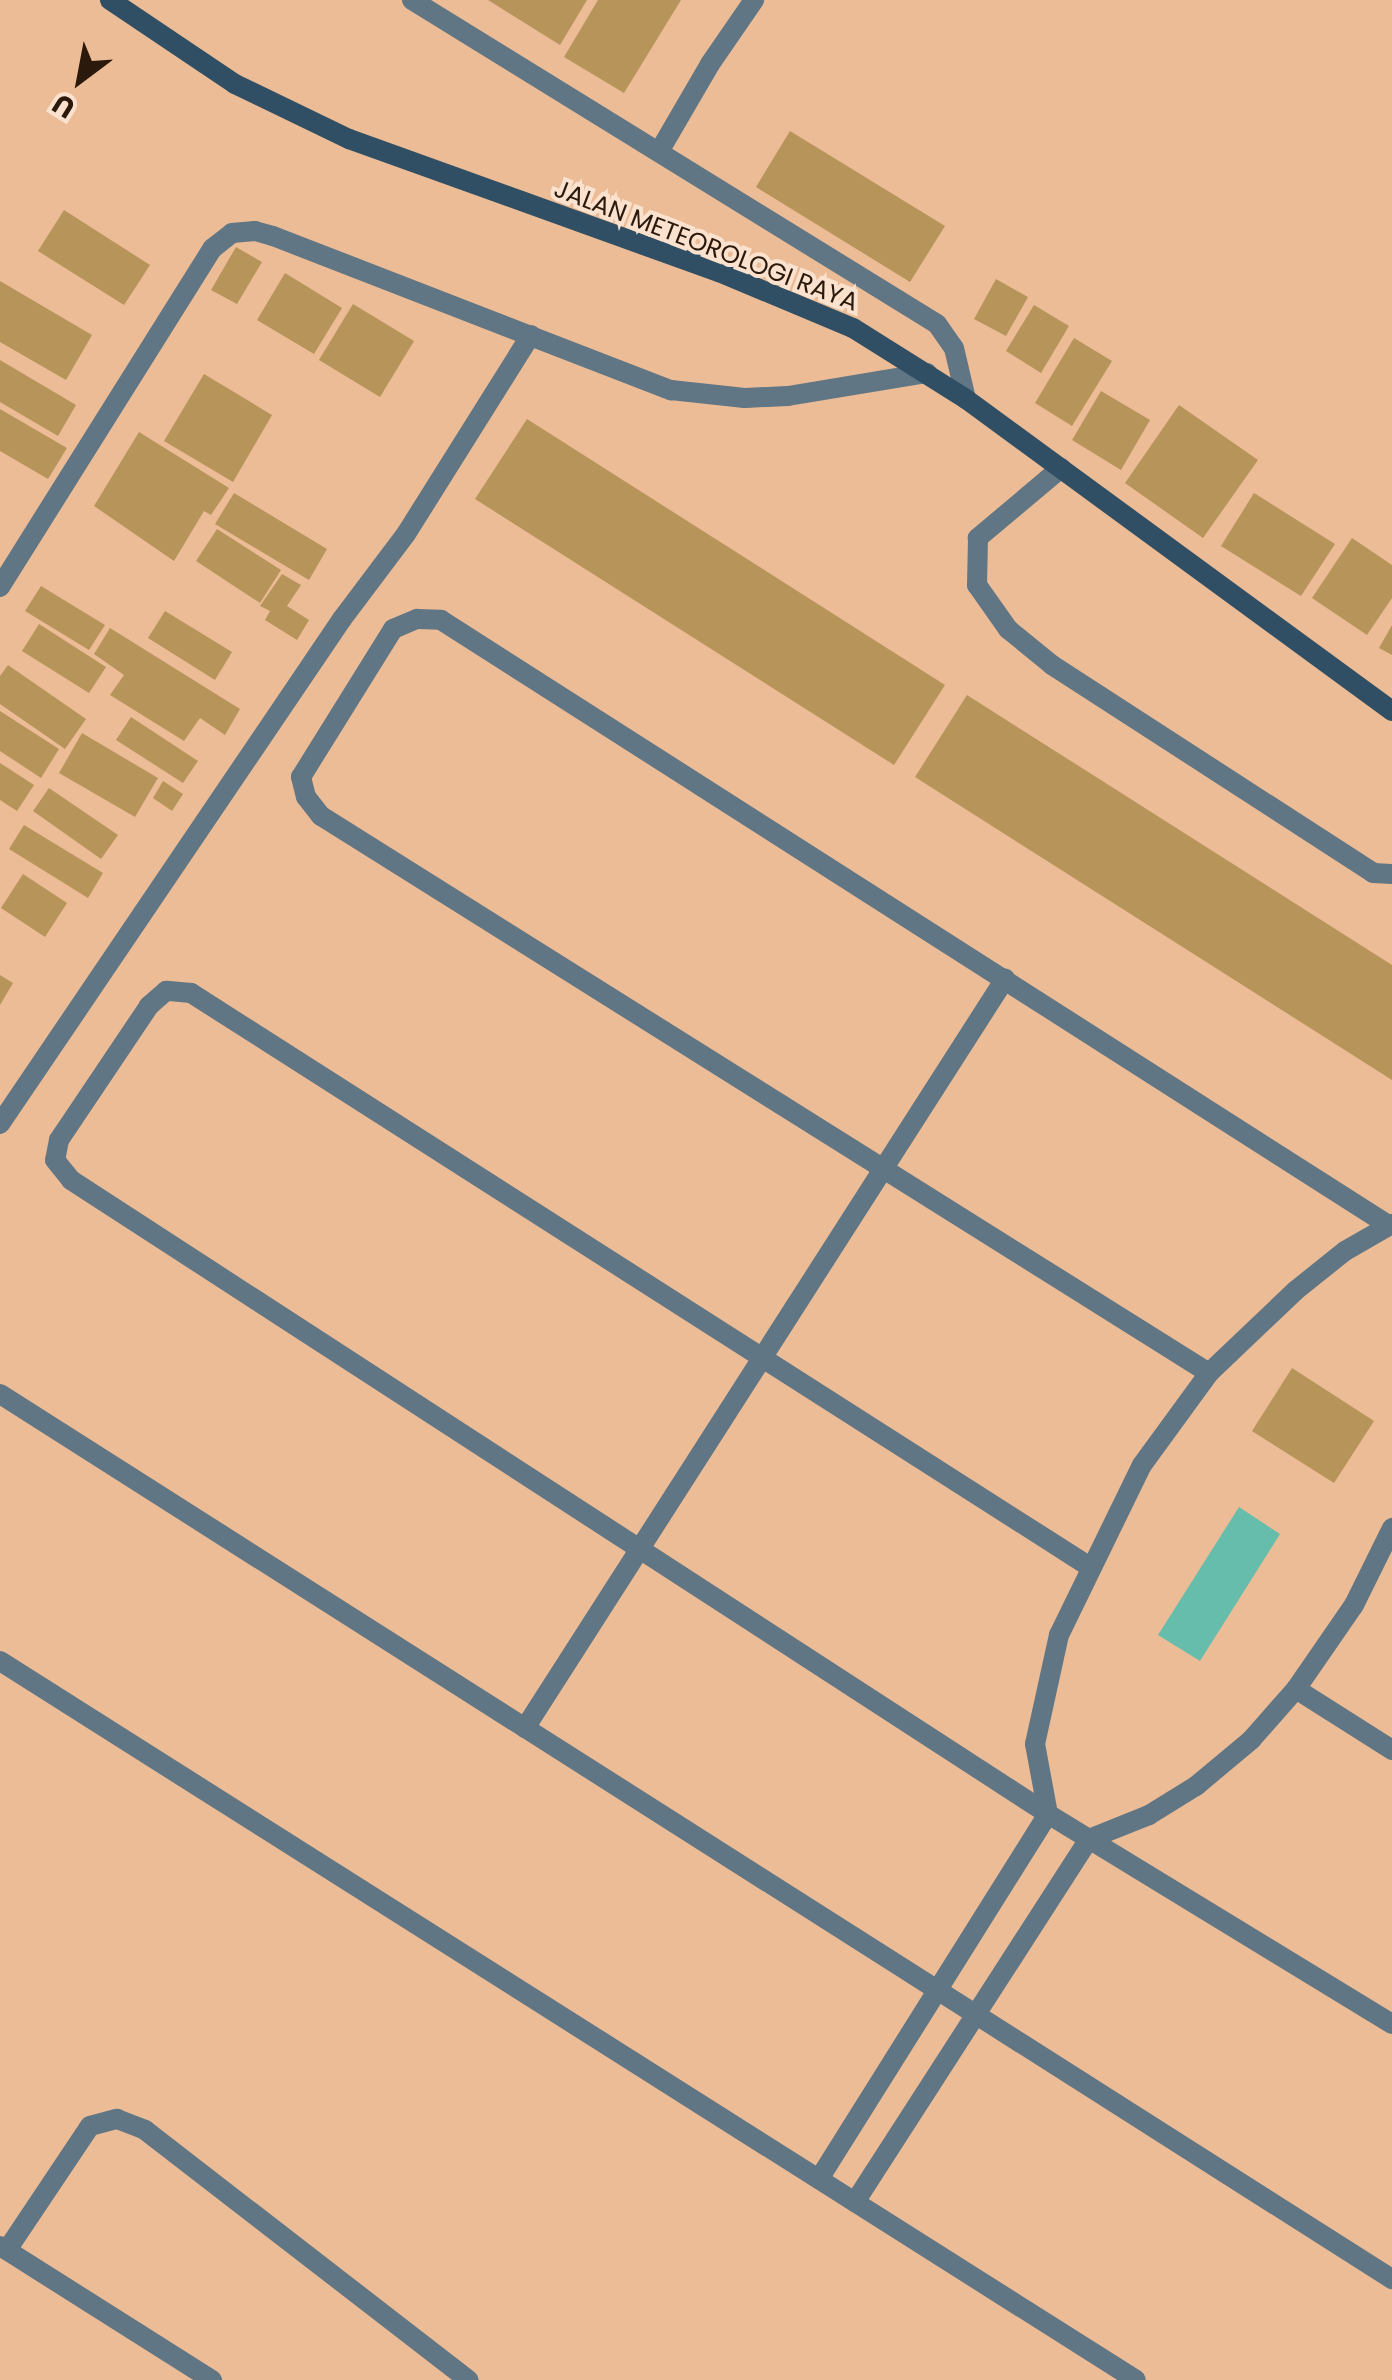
<!DOCTYPE html>
<html>
<head>
<meta charset="utf-8">
<style>
	body { margin:0 }
	#map { position:relative; width:1392px; height:2380px; overflow:hidden; background:#ecbc96; font-family:Poppins,sans-serif }
	div>[style] { position:absolute }
	[style*='--x'] { left:calc(var(--x)*1px); top:calc(var(--y)*1px); width:calc(var(--w)*1px); rotate:calc(var(--a)*1deg) }
	.water>* { inset:0; background:#67bdac }
	.building>* { inset:0; background:#b7945a }
	.service>* { height:20px; margin:-10px; padding:0 10px; transform-origin:10px; border-radius:10px; background:#617684 }
	.minor>* { height:20px; margin:-10px; padding:0 10px; transform-origin:10px; border-radius:10px; background:#617684 }
	.secondary>* { height:20px; margin:-10px; padding:0 10px; transform-origin:10px; border-radius:10px; background:#304f64 }
	span { translate:-50% -50%; white-space:nowrap; text-align:center; line-height:1.15; -webkit-text-stroke:8px #fbe2cf; paint-order:stroke }
	.street-label { font-size:25px; color:#2b190b }
	.north { position:absolute; left:30px; top:30px; width:100px; height:100px; -webkit-text-stroke:8px #fbe2cf; paint-order:stroke; rotate:212deg; font-size:28px; font-weight:700; line-height:40px; text-align:center; color:#2b190b }
	.north::after { content:''; display:block; margin:auto; width:35px; height:45px; background:#2b190b; clip-path:polygon(50% 0,100% 100%,50% 72%,0 100%) }
</style>
</head>
<body>
<div id="map">
	<div class="water">
		<div style="clip-path:polygon(1239px 1507px,1280px 1534px,1200px 1661px,1158px 1635px)"></div>
	</div>
	<div class="building">
		<div style="clip-path:polygon(488px 0,587px 0,560px 45px)"></div>
		<div style="clip-path:polygon(598px 0,681px 0,624px 93px,564px 57px)"></div>
		<div style="clip-path:polygon(790px 131px,945px 226px,910px 282px,756px 187px)"></div>
		<div style="clip-path:polygon(64px 210px,150px 265px,124px 305px,38px 251px)"></div>
		<div style="clip-path:polygon(236px 247px,262px 262px,237px 304px,211px 290px)"></div>
		<div style="clip-path:polygon(285px 273px,342px 308px,314px 354px,257px 320px)"></div>
		<div style="clip-path:polygon(996px 279px,1028px 297px,1006px 336px,974px 319px)"></div>
		<div style="clip-path:polygon(0 281px,92px 335px,66px 380px,0 342px)"></div>
		<div style="clip-path:polygon(353px 304px,414px 341px,380px 397px,319px 360px)"></div>
		<div style="clip-path:polygon(1034px 305px,1069px 326px,1041px 373px,1006px 351px)"></div>
		<div style="clip-path:polygon(1074px 338px,1112px 361px,1072px 426px,1035px 403px)"></div>
		<div style="clip-path:polygon(0 360px,76px 405px,58px 436px,0 402px)"></div>
		<div style="clip-path:polygon(204px 374px,272px 415px,233px 482px,164px 441px)"></div>
		<div style="clip-path:polygon(1101px 391px,1150px 420px,1121px 470px,1072px 440px)"></div>
		<div style="clip-path:polygon(1179px 405px,1258px 460px,1203px 538px,1125px 483px)"></div>
		<div style="clip-path:polygon(0 409px,67px 448px,48px 479px,0 451px)"></div>
		<div style="clip-path:polygon(527px 419px,945px 685px,894px 765px,475px 499px)"></div>
		<div style="clip-path:polygon(139px 432px,229px 488px,211px 515px,204px 511px,174px 561px,94px 506px)"></div>
		<div style="clip-path:polygon(234px 493px,327px 549px,309px 580px,215px 524px)"></div>
		<div style="clip-path:polygon(1254px 493px,1335px 544px,1301px 596px,1221px 546px)"></div>
		<div style="clip-path:polygon(217px 529px,281px 570px,260px 603px,196px 561px)"></div>
		<div style="clip-path:polygon(1352px 538px,1392px 565px,1392px 598px,1367px 635px,1312px 598px)"></div>
		<div style="clip-path:polygon(282px 574px,301px 585px,287px 606px,309px 620px,297px 640px,265px 620px,270px 611px,260px 606px)"></div>
		<div style="clip-path:polygon(41px 586px,105px 625px,89px 650px,25px 611px)"></div>
		<div style="clip-path:polygon(165px 611px,232px 652px,215px 680px,148px 638px)"></div>
		<div style="clip-path:polygon(39px 624px,106px 667px,89px 693px,22px 651px)"></div>
		<div style="clip-path:polygon(1392px 625px,1392px 655px,1379px 648px)"></div>
		<div style="clip-path:polygon(110px 628px,240px 709px,225px 735px,200px 718px,184px 741px,110px 695px,124px 675px,94px 654px)"></div>
		<div style="clip-path:polygon(8px 665px,86px 719px,65px 749px,0 704px,0 676px)"></div>
		<div style="clip-path:polygon(967px 695px,1392px 965px,1392px 1080px,915px 777px)"></div>
		<div style="clip-path:polygon(0 711px,59px 749px,41px 778px,0 751px)"></div>
		<div style="clip-path:polygon(131px 717px,198px 761px,183px 783px,116px 740px)"></div>
		<div style="clip-path:polygon(82px 733px,158px 778px,135px 817px,59px 773px)"></div>
		<div style="clip-path:polygon(0 763px,34px 785px,17px 811px,0 800px)"></div>
		<div style="clip-path:polygon(163px 781px,183px 794px,172px 811px,153px 798px)"></div>
		<div style="clip-path:polygon(49px 788px,118px 835px,101px 859px,33px 811px)"></div>
		<div style="clip-path:polygon(24px 825px,103px 873px,88px 898px,9px 849px)"></div>
		<div style="clip-path:polygon(23px 874px,67px 903px,45px 937px,1px 908px)"></div>
		<div style="clip-path:polygon(0 975px,13px 983px,0 1005px)"></div>
		<div style="clip-path:polygon(1292px 1368px,1374px 1421px,1334px 1483px,1252px 1431px)"></div>
	</div>
	<div class="service">
		<div style="--x:1061;--y:468;--w:109;--a:139.9"></div>
		<div style="--x:978;--y:538;--w:47;--a:91.2"></div>
		<div style="--x:977;--y:585;--w:54;--a:54.8"></div>
		<div style="--x:1008;--y:629;--w:57;--a:39.3"></div>
		<div style="--x:1052;--y:665;--w:382;--a:32.9"></div>
		<div style="--x:1373;--y:873;--w:19;--a:3"></div>
	</div>
	<div class="minor">
		<div style="--x:412;--y:0;--w:617;--a:31.68"></div>
		<div style="--x:937;--y:324;--w:29;--a:55"></div>
		<div style="--x:954;--y:348;--w:52;--a:76.8"></div>
		<div style="--x:660;--y:150;--w:99;--a:-59.8"></div>
		<div style="--x:710;--y:64;--w:78;--a:-55.5"></div>
		<div style="--x:0;--y:587;--w:400;--a:-57.9"></div>
		<div style="--x:213;--y:248;--w:24;--a:-38"></div>
		<div style="--x:232;--y:233;--w:23;--a:-5"></div>
		<div style="--x:255;--y:231;--w:19;--a:16"></div>
		<div style="--x:273;--y:236;--w:427;--a:21.2"></div>
		<div style="--x:671;--y:390;--w:74;--a:6.2"></div>
		<div style="--x:745;--y:398;--w:43;--a:-2.7"></div>
		<div style="--x:788;--y:396;--w:141;--a:-9.4"></div>
		<div style="--x:0;--y:1124;--w:610;--a:-55.89"></div>
		<div style="--x:342;--y:619;--w:106;--a:-53"></div>
		<div style="--x:406;--y:534;--w:235;--a:-57.9"></div>
		<div style="--x:1209;--y:1373;--w:1048;--a:-147.9"></div>
		<div style="--x:321;--y:816;--w:24;--a:-128"></div>
		<div style="--x:306;--y:797;--w:21;--a:-104"></div>
		<div style="--x:301;--y:777;--w:174;--a:-58.1"></div>
		<div style="--x:393;--y:629;--w:26;--a:-23"></div>
		<div style="--x:417;--y:619;--w:24;--a:2"></div>
		<div style="--x:441;--y:620;--w:1124;--a:32.57"></div>
		<div style="--x:0;--y:1394;--w:1650;--a:32.45"></div>
		<div style="--x:1090;--y:1567;--w:1067;--a:-147.44"></div>
		<div style="--x:191;--y:993;--w:25;--a:-175"></div>
		<div style="--x:166;--y:991;--w:23;--a:139"></div>
		<div style="--x:149;--y:1006;--w:161;--a:123.9"></div>
		<div style="--x:59;--y:1140;--w:20;--a:101"></div>
		<div style="--x:55;--y:1160;--w:26;--a:51"></div>
		<div style="--x:71;--y:1180;--w:1165;--a:32.98"></div>
		<div style="--x:1048;--y:1814;--w:403;--a:31.4"></div>
		<div style="--x:0;--y:1661;--w:1344;--a:32.33"></div>
		<div style="--x:1296;--y:1689;--w:114;--a:32.4"></div>
		<div style="--x:525;--y:1728;--w:890;--a:-57.35"></div>
		<div style="--x:819;--y:2179;--w:431;--a:-57.9"></div>
		<div style="--x:1048;--y:1814;--w:71;--a:-100.5"></div>
		<div style="--x:1035;--y:1744;--w:112;--a:-77.6"></div>
		<div style="--x:1059;--y:1635;--w:189;--a:-64"></div>
		<div style="--x:1142;--y:1465;--w:114;--a:-53.9"></div>
		<div style="--x:1209;--y:1373;--w:119;--a:-43.6"></div>
		<div style="--x:1295;--y:1291;--w:64;--a:-38.7"></div>
		<div style="--x:1345;--y:1251;--w:54;--a:-29.9"></div>
		<div style="--x:855;--y:2202;--w:432;--a:-57.2"></div>
		<div style="--x:1089;--y:1839;--w:65;--a:-21.8"></div>
		<div style="--x:1149;--y:1815;--w:55;--a:-31.7"></div>
		<div style="--x:1196;--y:1786;--w:72;--a:-39.9"></div>
		<div style="--x:1251;--y:1740;--w:68;--a:-48.6"></div>
		<div style="--x:1296;--y:1689;--w:102;--a:-55.4"></div>
		<div style="--x:1354;--y:1605;--w:86;--a:-63.7"></div>
		<div style="--x:0;--y:2246;--w:251;--a:32.3"></div>
		<div style="--x:7;--y:2250;--w:149;--a:-56.2"></div>
		<div style="--x:90;--y:2126;--w:28;--a:-15"></div>
		<div style="--x:117;--y:2119;--w:30;--a:21"></div>
		<div style="--x:145;--y:2130;--w:409;--a:37.7"></div>
	</div>
	<div class="secondary">
		<div style="--x:110;--y:0;--w:151;--a:33.9"></div>
		<div style="--x:235;--y:84;--w:127;--a:25.8"></div>
		<div style="--x:349;--y:139;--w:393;--a:19.8"></div>
		<div style="--x:719;--y:272;--w:145;--a:22.7"></div>
		<div style="--x:853;--y:328;--w:133;--a:32.1"></div>
		<div style="--x:966;--y:399;--w:528;--a:36.22"></div>
	</div>
	<div class="street-label">
		<span style="left:706px;top:246px;rotate:21deg">JALAN METEOROLOGI RAYA</span>
	</div>
	<div class="north">U</div>
</div>
</body>
</html>
